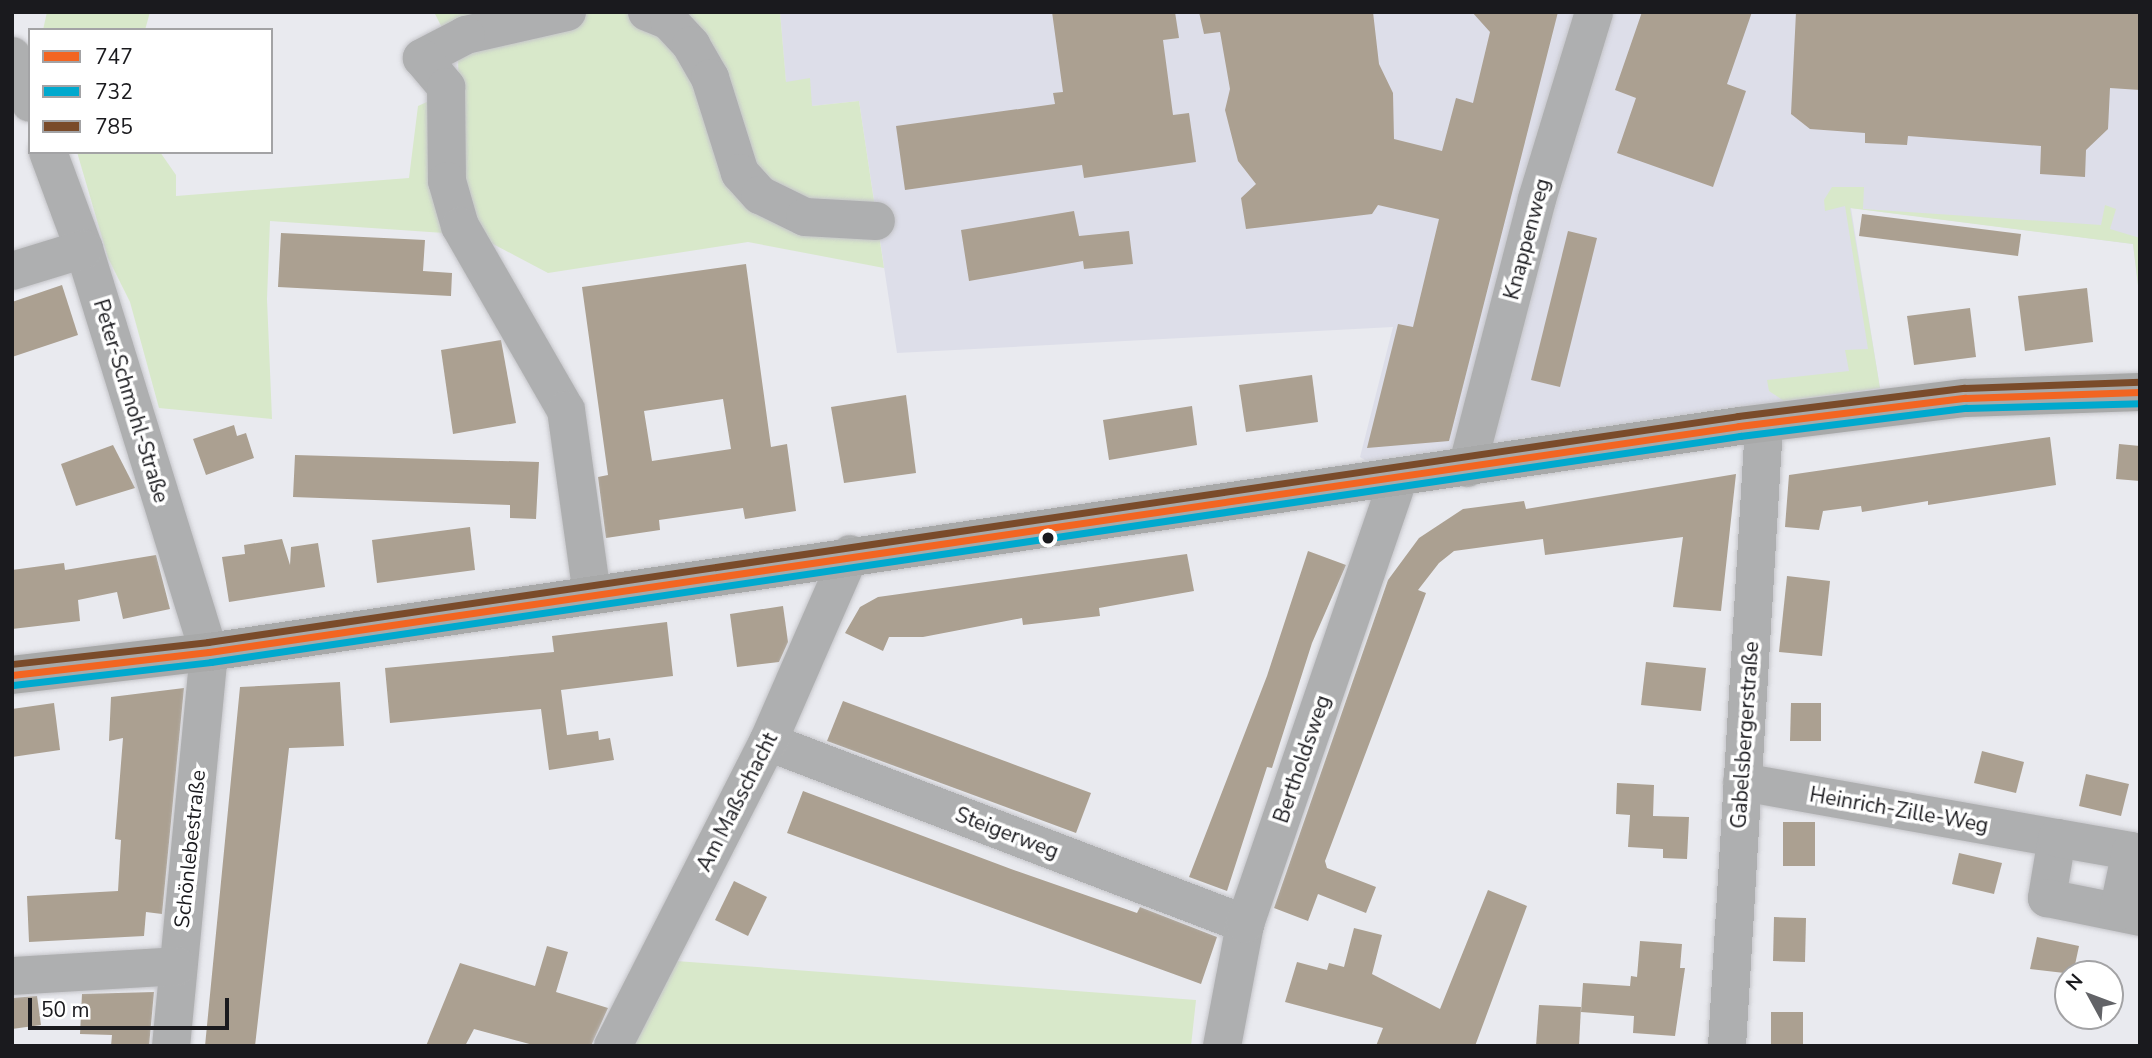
<!DOCTYPE html>
<html>
<head>
<meta charset="utf-8">
<style>
	body { margin:0 }
	#map { position:relative; width:2152px; height:1058px; overflow:hidden; background:#e9eaef; font-family:"Nunito Sans",sans-serif }
	div>[style] { position:absolute }
	[style*='--x'] { left:calc(var(--x)*1px); top:calc(var(--y)*1px); width:calc(var(--w)*1px); rotate:calc(var(--a)*1deg) }
	.built>* { inset:0; background:#dddee9 }
	.green>* { inset:0; background:#d8e8ca }
	.building>* { inset:0; background:#aba091 }
	.roads { filter:drop-shadow(0 0 2px #c5c5c9) drop-shadow(0 0 2px #c5c5c9) }
	.minor>* { height:38px; margin:-19px; padding:0 19px; transform-origin:19px; border-radius:19px; background:#aeafb0 }
	.major>* { height:38px; margin:-19px; padding:0 19px; transform-origin:19px; border-radius:19px; background:#a8a9a9 }
	.bus-1>* { height:7px; margin:-3.5px; padding:0 3.5px; transform-origin:3.5px; border-radius:3.5px; background:#f26522 }
	.bus-2>* { height:7px; margin:-3.5px; padding:0 3.5px; transform-origin:3.5px; border-radius:3.5px; background:#00a9ce }
	.bus-3>* { height:7px; margin:-3.5px; padding:0 3.5px; transform-origin:3.5px; border-radius:3.5px; background:#7a4b2a }
	.dots>* { width:19px; height:19px; translate:-50% -50%; box-sizing:border-box; border:4px solid #fff; border-radius:50% }
	span { translate:-50% -50%; white-space:nowrap; text-align:center; line-height:1.15; -webkit-text-stroke:7px #fff; paint-order:stroke }
	.street-label { font-size:21px; color:#1a1a1e }
	.frame { position:absolute; inset:0; border:14px solid #1a1a1e; pointer-events:none }
	.legend { position:absolute; left:28px; top:28px; width:245px; height:126px; box-sizing:border-box; background:#fff; border:2px solid #a3a3a5; margin:0; padding:9px 12px; list-style:none; font-size:21px; color:#1a1a1e }
	.legend li { display:flex; align-items:center; gap:14px; height:35px }
	.legend b { width:35px; border:2px solid #a3a3a5 }
	.north { position:absolute; left:2054px; top:960px; width:70px; height:70px; box-sizing:border-box; background:#fff; border:2px solid #a3a3a5; border-radius:50%; rotate:311deg; font-size:19px; font-weight:700; line-height:28px; text-align:center; color:#1a1a1e }
	.north::after { content:''; display:block; margin:auto; width:24px; height:32px; background:#626367; clip-path:polygon(50% 0,100% 100%,50% 72%,0 100%) }
	.scale { position:absolute; left:28px; top:998px; width:201px; height:32px; box-sizing:border-box; border:4px solid #1a1a1e; border-top:0; padding-left:9px; font-size:21px; line-height:24px; white-space:nowrap; color:#1a1a1e; -webkit-text-stroke:5px #fff; paint-order:stroke }
</style>
</head>
<body>
<div id="map">
	<div class="built">
		<div style="clip-path:polygon(780px 12px,2140px 12px,2140px 302px,2133px 244px,1851px 208px,1880px 388px,1371px 464px,1360px 457px,1393px 327px,897px 353px,859px 101px,812px 106px,786px 83px)"></div>
	</div>
	<div class="green">
		<div style="clip-path:polygon(47px 12px,150px 12px,145px 30px,43px 30px)"></div>
		<div style="clip-path:polygon(434px 12px,780px 12px,786px 82px,810px 78px,812px 106px,859px 101px,884px 268px,748px 242px,548px 273px,478px 236px,462px 193px,458px 59px)"></div>
		<div style="clip-path:polygon(429px 101px,444px 233px,270px 221px,267px 299px,272px 419px,159px 408px,130px 302px,108px 258px,77px 152px,160px 152px,176px 175px,176px 196px,409px 178px,418px 106px)"></div>
		<div style="clip-path:polygon(1832px 187px,1864px 187px,1863px 209px,2101px 225px,2105px 205px,2116px 209px,2110px 229px,2140px 238px,2140px 302px,2133px 244px,1850px 208px,1880px 388px,1784px 401px,1769px 391px,1767px 380px,1849px 371px,1845px 350px,1868px 349px,1845px 206px,1825px 211px,1824px 200px)"></div>
		<div style="clip-path:polygon(676px 961px,1196px 1000px,1191px 1046px,632px 1046px)"></div>
	</div>
	<div class="building">
		<div style="clip-path:polygon(1052px 12px,1175px 12px,1179px 38px,1163px 40px,1173px 115px,1189px 113px,1196px 162px,1084px 178px,1082px 165px,905px 190px,896px 126px,1055px 104px,1053px 93px,1063px 92px)"></div>
		<div style="clip-path:polygon(1199px 12px,1373px 12px,1379px 64px,1393px 93px,1394px 139px,1442px 151px,1456px 98px,1473px 103px,1490px 32px,1472px 12px,1558px 12px,1449px 441px,1367px 448px,1398px 324px,1413px 327px,1439px 219px,1378px 205px,1372px 214px,1246px 229px,1241px 198px,1256px 184px,1238px 161px,1225px 110px,1230px 89px,1220px 32px,1204px 34px)"></div>
		<div style="clip-path:polygon(1642px 12px,1752px 12px,1727px 84px,1746px 91px,1713px 187px,1617px 153px,1636px 98px,1615px 90px)"></div>
		<div style="clip-path:polygon(1796px 12px,2140px 12px,2140px 90px,2110px 88px,2108px 129px,2086px 150px,2085px 177px,2040px 174px,2041px 146px,1908px 136px,1907px 145px,1865px 143px,1865px 133px,1810px 129px,1791px 114px)"></div>
		<div style="clip-path:polygon(1074px 211px,1079px 236px,1129px 231px,1133px 264px,1084px 269px,1083px 261px,969px 281px,961px 230px)"></div>
		<div style="clip-path:polygon(1862px 214px,2021px 234px,2018px 256px,1859px 236px)"></div>
		<div style="clip-path:polygon(1568px 231px,1597px 238px,1560px 387px,1531px 380px)"></div>
		<div style="clip-path:polygon(281px 233px,425px 240px,423px 271px,452px 273px,451px 296px,278px 287px)"></div>
		<div style="clip-path:polygon(evenodd,746px 264px,771px 447px,787px 444px,796px 511px,745px 519px,743px 508px,659px 520px,660px 530px,606px 538px,598px 477px,608px 475px,582px 287px,746px 264px,723px 399px,731px 449px,652px 461px,644px 411px,723px 399px)"></div>
		<div style="clip-path:polygon(62px 285px,78px 335px,12px 357px,12px 302px)"></div>
		<div style="clip-path:polygon(2087px 288px,2093px 342px,2025px 351px,2018px 296px)"></div>
		<div style="clip-path:polygon(1970px 308px,1976px 357px,1914px 365px,1907px 316px)"></div>
		<div style="clip-path:polygon(501px 340px,516px 423px,453px 434px,441px 350px)"></div>
		<div style="clip-path:polygon(1312px 375px,1318px 422px,1246px 432px,1239px 385px)"></div>
		<div style="clip-path:polygon(906px 395px,916px 473px,844px 483px,831px 407px)"></div>
		<div style="clip-path:polygon(1192px 406px,1197px 445px,1109px 460px,1103px 420px)"></div>
		<div style="clip-path:polygon(234px 425px,237px 436px,246px 433px,254px 458px,206px 475px,193px 439px)"></div>
		<div style="clip-path:polygon(2050px 437px,2056px 485px,1928px 505px,1928px 501px,1862px 512px,1861px 506px,1823px 511px,1819px 530px,1785px 527px,1789px 475px)"></div>
		<div style="clip-path:polygon(2119px 444px,2140px 446px,2140px 481px,2116px 479px)"></div>
		<div style="clip-path:polygon(113px 445px,135px 488px,76px 506px,61px 464px)"></div>
		<div style="clip-path:polygon(295px 455px,539px 462px,536px 519px,510px 518px,510px 505px,293px 497px)"></div>
		<div style="clip-path:polygon(1736px 474px,1721px 611px,1673px 607px,1683px 537px,1545px 555px,1543px 539px,1454px 551px,1439px 563px,1418px 590px,1426px 593px,1325px 861px,1327px 868px,1376px 887px,1366px 913px,1318px 894px,1308px 921px,1274px 908px,1388px 580px,1419px 538px,1463px 509px,1524px 501px,1526px 509px)"></div>
		<div style="clip-path:polygon(470px 527px,475px 570px,377px 583px,372px 540px)"></div>
		<div style="clip-path:polygon(282px 539px,290px 565px,291px 547px,318px 543px,325px 587px,229px 602px,222px 557px,245px 554px,244px 545px)"></div>
		<div style="clip-path:polygon(1308px 551px,1346px 565px,1312px 643px,1272px 768px,1267px 767px,1227px 891px,1189px 877px,1267px 676px)"></div>
		<div style="clip-path:polygon(1187px 554px,1194px 591px,1099px 608px,1100px 616px,1023px 625px,1022px 618px,923px 637px,889px 637px,883px 651px,845px 633px,860px 607px,878px 597px)"></div>
		<div style="clip-path:polygon(156px 555px,170px 609px,123px 619px,117px 592px,78px 600px,80px 621px,12px 629px,12px 570px,64px 563px,65px 570px)"></div>
		<div style="clip-path:polygon(1787px 576px,1830px 581px,1822px 656px,1779px 652px)"></div>
		<div style="clip-path:polygon(783px 606px,788px 642px,779px 662px,737px 667px,730px 614px)"></div>
		<div style="clip-path:polygon(667px 622px,673px 676px,561px 690px,567px 735px,598px 731px,599px 740px,610px 738px,614px 760px,549px 770px,541px 709px,390px 723px,385px 668px,554px 652px,552px 636px)"></div>
		<div style="clip-path:polygon(1646px 662px,1706px 668px,1701px 711px,1641px 705px)"></div>
		<div style="clip-path:polygon(340px 682px,344px 746px,289px 748px,255px 1046px,205px 1046px,240px 687px)"></div>
		<div style="clip-path:polygon(184px 688px,162px 914px,146px 912px,144px 936px,29px 942px,27px 896px,118px 891px,121px 840px,115px 839px,123px 738px,109px 741px,111px 697px)"></div>
		<div style="clip-path:polygon(843px 701px,1091px 793px,1076px 833px,827px 741px)"></div>
		<div style="clip-path:polygon(54px 703px,60px 750px,12px 757px,12px 709px)"></div>
		<div style="clip-path:polygon(1791px 703px,1821px 703px,1821px 741px,1790px 741px)"></div>
		<div style="clip-path:polygon(1982px 751px,2024px 762px,2016px 793px,1974px 783px)"></div>
		<div style="clip-path:polygon(2086px 774px,2129px 784px,2121px 816px,2079px 806px)"></div>
		<div style="clip-path:polygon(1617px 783px,1654px 785px,1653px 816px,1689px 817px,1687px 859px,1663px 858px,1663px 849px,1628px 847px,1630px 815px,1616px 814px)"></div>
		<div style="clip-path:polygon(803px 791px,1011px 869px,1137px 913px,1140px 907px,1217px 937px,1201px 984px,787px 833px)"></div>
		<div style="clip-path:polygon(1783px 822px,1815px 822px,1815px 866px,1783px 866px)"></div>
		<div style="clip-path:polygon(1959px 853px,2002px 863px,1994px 894px,1952px 884px)"></div>
		<div style="clip-path:polygon(734px 881px,767px 897px,748px 936px,715px 920px)"></div>
		<div style="clip-path:polygon(1488px 890px,1527px 906px,1475px 1046px,1376px 1046px,1383px 1028px,1285px 1002px,1297px 962px,1327px 970px,1329px 963px,1344px 967px,1354px 928px,1382px 935px,1372px 974px,1440px 1009px)"></div>
		<div style="clip-path:polygon(1774px 917px,1806px 918px,1805px 962px,1773px 961px)"></div>
		<div style="clip-path:polygon(2037px 937px,2079px 946px,2073px 974px,2030px 969px)"></div>
		<div style="clip-path:polygon(1640px 941px,1682px 944px,1680px 968px,1685px 968px,1675px 1036px,1633px 1033px,1634px 1016px,1581px 1012px,1583px 983px,1630px 986px,1631px 976px,1637px 977px)"></div>
		<div style="clip-path:polygon(547px 946px,568px 952px,556px 992px,608px 1008px,591px 1046px,537px 1046px,474px 1029px,465px 1046px,426px 1046px,460px 963px,535px 986px)"></div>
		<div style="clip-path:polygon(154px 992px,149px 1046px,111px 1046px,112px 1035px,80px 1034px,82px 994px)"></div>
		<div style="clip-path:polygon(37px 996px,41px 1025px,12px 1029px,12px 998px)"></div>
		<div style="clip-path:polygon(1539px 1005px,1581px 1007px,1579px 1046px,1536px 1046px)"></div>
		<div style="clip-path:polygon(1771px 1012px,1803px 1012px,1803px 1046px,1771px 1046px)"></div>
	</div>
	<div class="roads">
		<div class="minor">
			<div style="--x:567;--y:12;--w:104;--a:167.2"></div>
			<div style="--x:466;--y:35;--w:50;--a:152.4"></div>
			<div style="--x:422;--y:58;--w:38;--a:50"></div>
			<div style="--x:446;--y:87;--w:94;--a:89.4"></div>
			<div style="--x:447;--y:181;--w:47;--a:73.9"></div>
			<div style="--x:460;--y:226;--w:212;--a:60.1"></div>
			<div style="--x:566;--y:410;--w:186;--a:82"></div>
			<div style="--x:647;--y:12;--w:24;--a:22"></div>
			<div style="--x:669;--y:21;--w:33;--a:47"></div>
			<div style="--x:691;--y:45;--w:38;--a:60"></div>
			<div style="--x:710;--y:78;--w:100;--a:72.5"></div>
			<div style="--x:740;--y:173;--w:30;--a:48"></div>
			<div style="--x:760;--y:195;--w:50;--a:26.1"></div>
			<div style="--x:805;--y:217;--w:71;--a:3.2"></div>
			<div style="--x:12;--y:56;--w:50;--a:69"></div>
			<div style="--x:48;--y:152;--w:103;--a:69.6"></div>
			<div style="--x:84;--y:249;--w:422;--a:72.8"></div>
			<div style="--x:209;--y:652;--w:396;--a:95.5"></div>
			<div style="--x:12;--y:271;--w:75;--a:-17"></div>
			<div style="--x:1467;--y:468;--w:278;--a:-75.4"></div>
			<div style="--x:1537;--y:199;--w:195;--a:-73"></div>
			<div style="--x:768;--y:742;--w:511;--a:20.88"></div>
			<div style="--x:1742;--y:782;--w:320;--a:10.1"></div>
			<div style="--x:2057;--y:838;--w:61;--a:99.5"></div>
			<div style="--x:2047;--y:898;--w:95;--a:11.5"></div>
			<div style="--x:2057;--y:838;--w:75;--a:10"></div>
			<div style="--x:2131;--y:851;--w:62;--a:102"></div>
			<div style="--x:12;--y:976;--w:166;--a:-3.4"></div>
			<div style="--x:613;--y:1046;--w:341;--a:-63"></div>
			<div style="--x:768;--y:742;--w:205;--a:-66.4"></div>
			<div style="--x:1222;--y:1046;--w:124;--a:-79.3"></div>
			<div style="--x:1245;--y:924;--w:473;--a:-71"></div>
			<div style="--x:1727;--y:1046;--w:622;--a:-86.59"></div>
		</div>
		<div class="major">
			<div style="--x:12;--y:675;--w:198;--a:-6.7"></div>
			<div style="--x:209;--y:652;--w:1547;--a:-8.4"></div>
			<div style="--x:1739;--y:426;--w:228;--a:-7.1"></div>
			<div style="--x:1965;--y:398;--w:175;--a:-2"></div>
		</div>
	</div>
	<div class="bus-1">
		<div style="--x:12;--y:675;--w:198;--a:-6.7"></div>
		<div style="--x:209;--y:652;--w:1547;--a:-8.4"></div>
		<div style="--x:1739;--y:426;--w:228;--a:-7.1"></div>
		<div style="--x:1965;--y:398;--w:175;--a:-2"></div>
	</div>
	<div class="bus-2">
		<div style="--x:13;--y:685;--w:199;--a:-6.6"></div>
		<div style="--x:211;--y:662;--w:1546;--a:-8.41"></div>
		<div style="--x:1740;--y:436;--w:228;--a:-7.1"></div>
		<div style="--x:1966;--y:408;--w:174;--a:-1.6"></div>
	</div>
	<div class="bus-3">
		<div style="--x:12;--y:664;--w:197;--a:-6.4"></div>
		<div style="--x:208;--y:642;--w:1547;--a:-8.4"></div>
		<div style="--x:1738;--y:416;--w:228;--a:-7.1"></div>
		<div style="--x:1964;--y:388;--w:176;--a:-2"></div>
	</div>
	<div class="dots">
		<div style="left:1048px;top:538px;background:#1a1a1e"></div>
	</div>
	<div class="street-label">
		<span style="left:1527px;top:239px;rotate:-75deg">Knappenweg</span>
		<span style="left:131px;top:401px;rotate:73deg">Peter-Schmohl-Straße</span>
		<span style="left:1745px;top:735px;rotate:-86deg">Gabelsbergerstraße</span>
		<span style="left:1302px;top:759px;rotate:-71deg">Bertholdsweg</span>
		<span style="left:737px;top:802px;rotate:-63deg">Am Maßschacht</span>
		<span style="left:1899px;top:810px;rotate:10deg">Heinrich-Zille-Weg</span>
		<span style="left:1007px;top:833px;rotate:21deg">Steigerweg</span>
		<span style="left:190px;top:849px;rotate:-84deg">Schönlebestraße</span>
	</div>
	<div class="frame"></div>
	<ul class="legend">
	<li><b style="height:9px;background:#f26522"></b>747</li>
	<li><b style="height:9px;background:#00a9ce"></b>732</li>
	<li><b style="height:9px;background:#7a4b2a"></b>785</li>
	</ul>
	<div class="north">N</div>
	<div class="scale">50 m</div>
</div>
</body>
</html>
